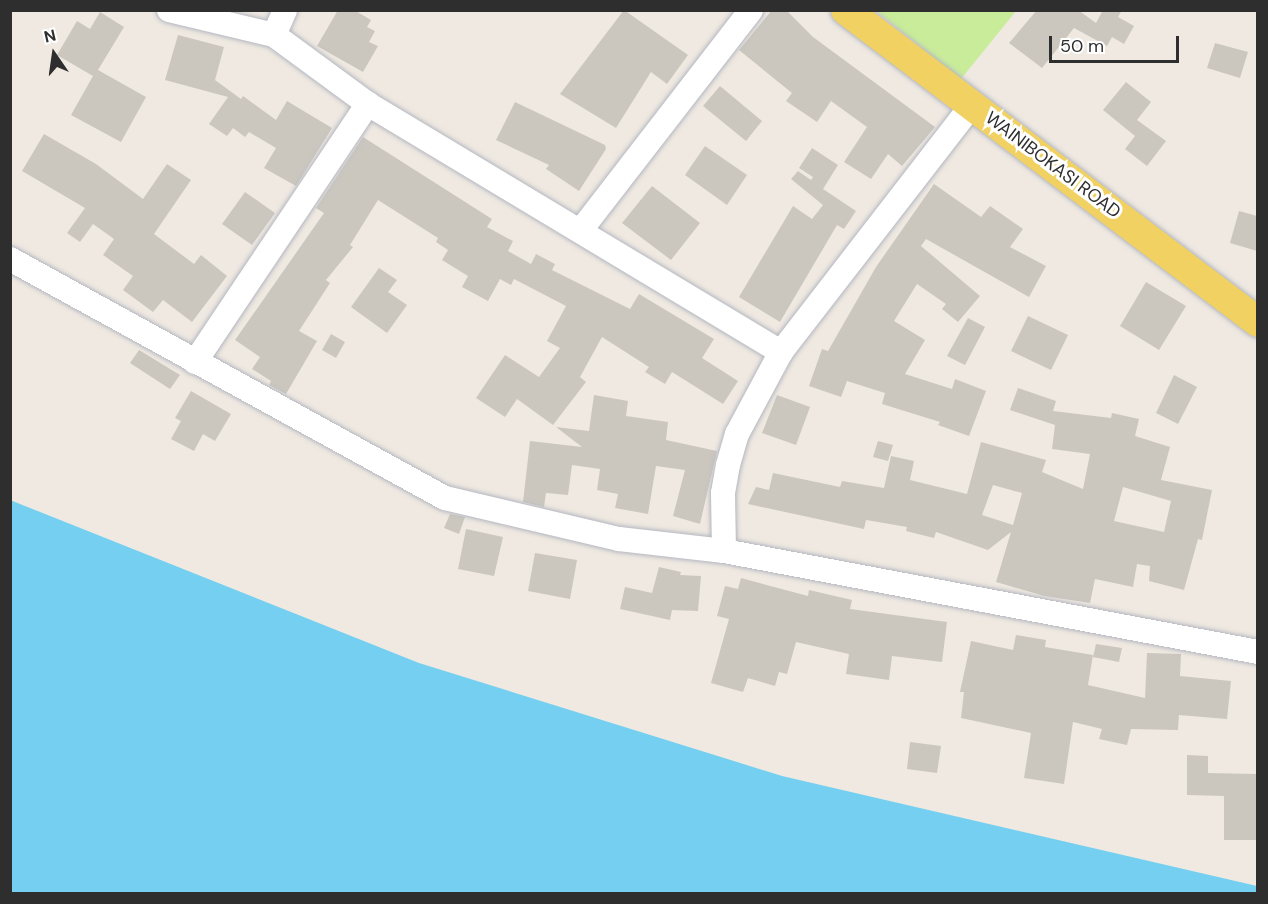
<!DOCTYPE html>
<html>
<head>
<meta charset="utf-8">
<style>
	body { margin:0 }
	#map { position:relative; width:1268px; height:904px; overflow:hidden; background:#efe9e1; font-family:"DM Sans",sans-serif }
	div>[style] { position:absolute }
	[style*='--x'] { left:calc(var(--x)*1px); top:calc(var(--y)*1px); width:calc(var(--w)*1px); rotate:calc(var(--a)*1deg) }
	.pitch>* { inset:0; background:#c9ec9a }
	.water>* { inset:0; background:#75cff0 }
	.building>* { inset:0; background:#cbc7bf }
	.roads { filter:drop-shadow(0 0 2px #b4b7c1) drop-shadow(0 0 2px #b4b7c1) }
	.minor>* { height:24px; margin:-12px; padding:0 12px; transform-origin:12px; border-radius:12px; background:#fff }
	.major>* { height:30px; margin:-15px; padding:0 15px; transform-origin:15px; border-radius:15px; background:#f2d163 }
	span { translate:-50% -50%; white-space:nowrap; text-align:center; line-height:1.15; -webkit-text-stroke:6px #fff; paint-order:stroke }
	.street-label { font-size:18px; color:#2e2e2e }
	.frame { position:absolute; inset:0; border:12px solid #2e2e2e; pointer-events:none }
	.north { position:absolute; left:24px; top:24px; width:60px; height:60px; -webkit-text-stroke:4px #fff; paint-order:stroke; rotate:347deg; font-size:16px; font-weight:700; line-height:24px; text-align:center; color:#2e2e2e }
	.north::after { content:''; display:block; margin:auto; width:21px; height:27px; background:#2e2e2e; clip-path:polygon(50% 0,100% 100%,50% 72%,0 100%) }
	.scale { position:absolute; left:1049px; top:36px; width:130px; height:27px; box-sizing:border-box; border:3px solid #2e2e2e; border-top:0; padding-left:8px; font-size:18px; line-height:21px; white-space:nowrap; color:#2e2e2e; -webkit-text-stroke:4px #fff; paint-order:stroke }
</style>
</head>
<body>
<div id="map">
	<div class="pitch">
		<div style="clip-path:polygon(876px 11px,1016px 11px,961px 79px)"></div>
	</div>
	<div class="water">
		<div style="clip-path:polygon(10px 500px,419px 663px,782px 776px,1257px 886px,1257px 893px,11px 893px)"></div>
	</div>
	<div class="building">
		<div style="clip-path:polygon(338px 10px,354px 10px,371px 20px,367px 27px,375px 31px,369px 42px,378px 46px,363px 72px,317px 46px)"></div>
		<div style="clip-path:polygon(624px 10px,688px 55px,667px 84px,651px 72px,616px 128px,560px 94px)"></div>
		<div style="clip-path:polygon(772px 10px,786px 10px,813px 37px,935px 127px,902px 166px,888px 154px,871px 179px,844px 162px,867px 127px,831px 101px,817px 122px,786px 101px,792px 93px,739px 50px)"></div>
		<div style="clip-path:polygon(1037px 10px,1078px 10px,1096px 23px,1103px 10px,1122px 10px,1118px 17px,1134px 26px,1124px 44px,1112px 37px,1107px 46px,1074px 28px,1042px 68px,1009px 43px)"></div>
		<div style="clip-path:polygon(100px 12px,124px 27px,98px 70px,146px 97px,121px 142px,71px 115px,93px 76px,57px 55px,77px 21px,90px 29px)"></div>
		<div style="clip-path:polygon(178px 35px,224px 47px,215px 80px,241px 99px,243px 96px,276px 120px,287px 101px,332px 128px,296px 186px,264px 168px,276px 148px,249px 132px,245px 137px,233px 128px,227px 136px,209px 124px,228px 97px,165px 80px)"></div>
		<div style="clip-path:polygon(1215px 43px,1248px 52px,1240px 78px,1207px 68px)"></div>
		<div style="clip-path:polygon(1126px 82px,1151px 102px,1137px 120px,1166px 141px,1147px 166px,1125px 149px,1135px 136px,1103px 110px)"></div>
		<div style="clip-path:polygon(720px 86px,762px 121px,746px 141px,703px 106px)"></div>
		<div style="clip-path:polygon(515px 102px,605px 145px,606px 149px,579px 191px,546px 169px,549px 165px,496px 140px)"></div>
		<div style="clip-path:polygon(44px 134px,96px 164px,143px 199px,167px 164px,191px 180px,154px 234px,194px 264px,201px 255px,227px 276px,192px 322px,163px 300px,153px 312px,123px 290px,133px 276px,103px 255px,114px 239px,93px 224px,80px 242px,67px 233px,85px 208px,22px 171px)"></div>
		<div style="clip-path:polygon(363px 137px,492px 219px,487px 227px,513px 241px,508px 251px,531px 264px,536px 254px,555px 264px,552px 270px,630px 309px,639px 294px,714px 339px,702px 358px,738px 381px,723px 404px,672px 372px,665px 384px,645px 372px,649px 367px,602px 337px,580px 377px,586px 382px,553px 425px,517px 399px,505px 417px,476px 398px,505px 355px,539px 377px,560px 348px,547px 341px,566px 306px,514px 279px,511px 285px,500px 279px,488px 301px,462px 287px,468px 276px,442px 260px,448px 250px,436px 242px,438px 238px,378px 200px,350px 245px,353px 247px,326px 280px,330px 283px,299px 331px,317px 341px,286px 394px,269px 385px,271px 381px,252px 369px,260px 357px,235px 340px,324px 213px,316px 208px)"></div>
		<div style="clip-path:polygon(705px 146px,747px 175px,727px 205px,685px 175px)"></div>
		<div style="clip-path:polygon(812px 148px,838px 165px,823px 189px,856px 211px,844px 229px,837px 225px,780px 322px,739px 297px,793px 206px,812px 219px,823px 205px,791px 179px,798px 171px,811px 180px,813px 177px,799px 168px)"></div>
		<div style="clip-path:polygon(934px 184px,981px 217px,990px 206px,1023px 229px,1010px 247px,1046px 266px,1029px 297px,926px 239px,921px 246px,980px 296px,958px 322px,942px 309px,946px 304px,917px 284px,894px 321px,925px 340px,905px 374px,952px 389px,955px 379px,986px 391px,969px 436px,938px 425px,940px 422px,882px 404px,885px 393px,847px 381px,841px 397px,809px 386px,822px 349px,828px 351px,876px 267px)"></div>
		<div style="clip-path:polygon(652px 186px,700px 223px,671px 260px,622px 223px)"></div>
		<div style="clip-path:polygon(245px 192px,275px 213px,252px 245px,222px 224px)"></div>
		<div style="clip-path:polygon(1239px 211px,1257px 216px,1257px 251px,1230px 243px)"></div>
		<div style="clip-path:polygon(379px 268px,397px 280px,388px 292px,407px 305px,387px 333px,351px 307px)"></div>
		<div style="clip-path:polygon(1146px 282px,1186px 306px,1159px 350px,1120px 326px)"></div>
		<div style="clip-path:polygon(1028px 316px,1068px 335px,1051px 370px,1011px 351px)"></div>
		<div style="clip-path:polygon(968px 318px,985px 327px,965px 365px,947px 356px)"></div>
		<div style="clip-path:polygon(331px 334px,345px 342px,336px 358px,322px 350px)"></div>
		<div style="clip-path:polygon(139px 350px,180px 375px,170px 389px,130px 363px)"></div>
		<div style="clip-path:polygon(1174px 375px,1197px 387px,1178px 424px,1156px 413px)"></div>
		<div style="clip-path:polygon(evenodd,1018px 388px,1056px 401px,1053px 411px,1111px 418px,1112px 413px,1139px 419px,1135px 436px,1170px 447px,1161px 480px,1212px 490px,1202px 540px,1198px 539px,1184px 590px,1149px 581px,1150px 566px,1137px 564px,1133px 587px,1095px 579px,1090px 603px,1044px 596px,996px 582px,1011px 532px,988px 550px,936px 532px,934px 538px,906px 531px,907px 527px,866px 520px,864px 529px,748px 504px,756px 487px,769px 490px,773px 473px,840px 487px,842px 481px,884px 488px,891px 456px,914px 461px,910px 480px,967px 494px,981px 442px,1046px 460px,1042px 472px,1083px 489px,1090px 454px,1052px 449px,1055px 425px,1010px 410px,1018px 388px,993px 485px,1022px 493px,1013px 525px,982px 515px,993px 485px,1018px 388px,1123px 487px,1171px 501px,1164px 532px,1114px 521px,1123px 487px)"></div>
		<div style="clip-path:polygon(191px 391px,231px 414px,215px 441px,203px 434px,194px 451px,171px 439px,181px 421px,175px 418px)"></div>
		<div style="clip-path:polygon(594px 395px,628px 401px,626px 416px,668px 422px,666px 440px,717px 451px,700px 524px,673px 516px,685px 470px,656px 466px,648px 514px,615px 508px,618px 494px,597px 490px,600px 469px,572px 465px,568px 495px,546px 493px,544px 507px,523px 502px,530px 441px,582px 447px,556px 427px,589px 431px)"></div>
		<div style="clip-path:polygon(777px 395px,810px 407px,796px 445px,762px 433px)"></div>
		<div style="clip-path:polygon(878px 441px,893px 445px,888px 461px,873px 457px)"></div>
		<div style="clip-path:polygon(450px 514px,465px 517px,459px 534px,444px 528px)"></div>
		<div style="clip-path:polygon(466px 529px,503px 537px,494px 576px,458px 569px)"></div>
		<div style="clip-path:polygon(535px 553px,577px 560px,570px 599px,528px 591px)"></div>
		<div style="clip-path:polygon(659px 567px,681px 572px,680px 575px,701px 576px,698px 611px,672px 610px,670px 620px,620px 609px,625px 587px,652px 593px)"></div>
		<div style="clip-path:polygon(741px 578px,808px 596px,809px 590px,852px 600px,850px 609px,947px 622px,942px 662px,892px 656px,889px 680px,846px 674px,849px 654px,796px 642px,787px 674px,779px 672px,775px 686px,748px 678px,743px 692px,711px 683px,729px 619px,717px 616px,725px 586px,738px 589px)"></div>
		<div style="clip-path:polygon(1016px 635px,1046px 640px,1045px 647px,1093px 655px,1088px 685px,1145px 698px,1147px 653px,1181px 654px,1180px 676px,1231px 681px,1227px 719px,1179px 715px,1178px 730px,1131px 729px,1127px 745px,1099px 739px,1102px 729px,1073px 722px,1064px 784px,1024px 778px,1031px 733px,961px 718px,964px 692px,960px 692px,971px 641px,1013px 650px)"></div>
		<div style="clip-path:polygon(1096px 644px,1122px 648px,1119px 662px,1093px 657px)"></div>
		<div style="clip-path:polygon(910px 742px,941px 746px,937px 773px,907px 769px)"></div>
		<div style="clip-path:polygon(1187px 755px,1208px 756px,1208px 773px,1257px 774px,1257px 840px,1224px 840px,1224px 796px,1187px 795px)"></div>
	</div>
	<div class="roads">
		<div class="minor">
			<div style="--x:169;--y:10;--w:108;--a:13.4"></div>
			<div style="--x:274;--y:35;--w:117;--a:36.3"></div>
			<div style="--x:368;--y:104;--w:482;--a:31"></div>
			<div style="--x:274;--y:35;--w:27;--a:-66"></div>
			<div style="--x:581;--y:230;--w:278;--a:-52.3"></div>
			<div style="--x:10;--y:259;--w:496;--a:28.8"></div>
			<div style="--x:445;--y:498;--w:179;--a:13.3"></div>
			<div style="--x:619;--y:539;--w:106;--a:6.5"></div>
			<div style="--x:724;--y:551;--w:543;--a:10.71"></div>
			<div style="--x:195;--y:362;--w:311;--a:-56.2"></div>
			<div style="--x:724;--y:551;--w:58;--a:-91"></div>
			<div style="--x:723;--y:493;--w:28;--a:-80"></div>
			<div style="--x:728;--y:465;--w:32;--a:-74"></div>
			<div style="--x:737;--y:434;--w:93;--a:-61.8"></div>
			<div style="--x:781;--y:352;--w:314;--a:-52.3"></div>
		</div>
		<div class="major">
			<div style="--x:846;--y:10;--w:517;--a:37.14"></div>
		</div>
	</div>
	<div class="street-label">
		<span style="left:1053px;top:165px;rotate:37deg">WAINIBOKASI ROAD</span>
	</div>
	<div class="frame"></div>
	<div class="north">N</div>
	<div class="scale">50 m</div>
</div>
</body>
</html>
